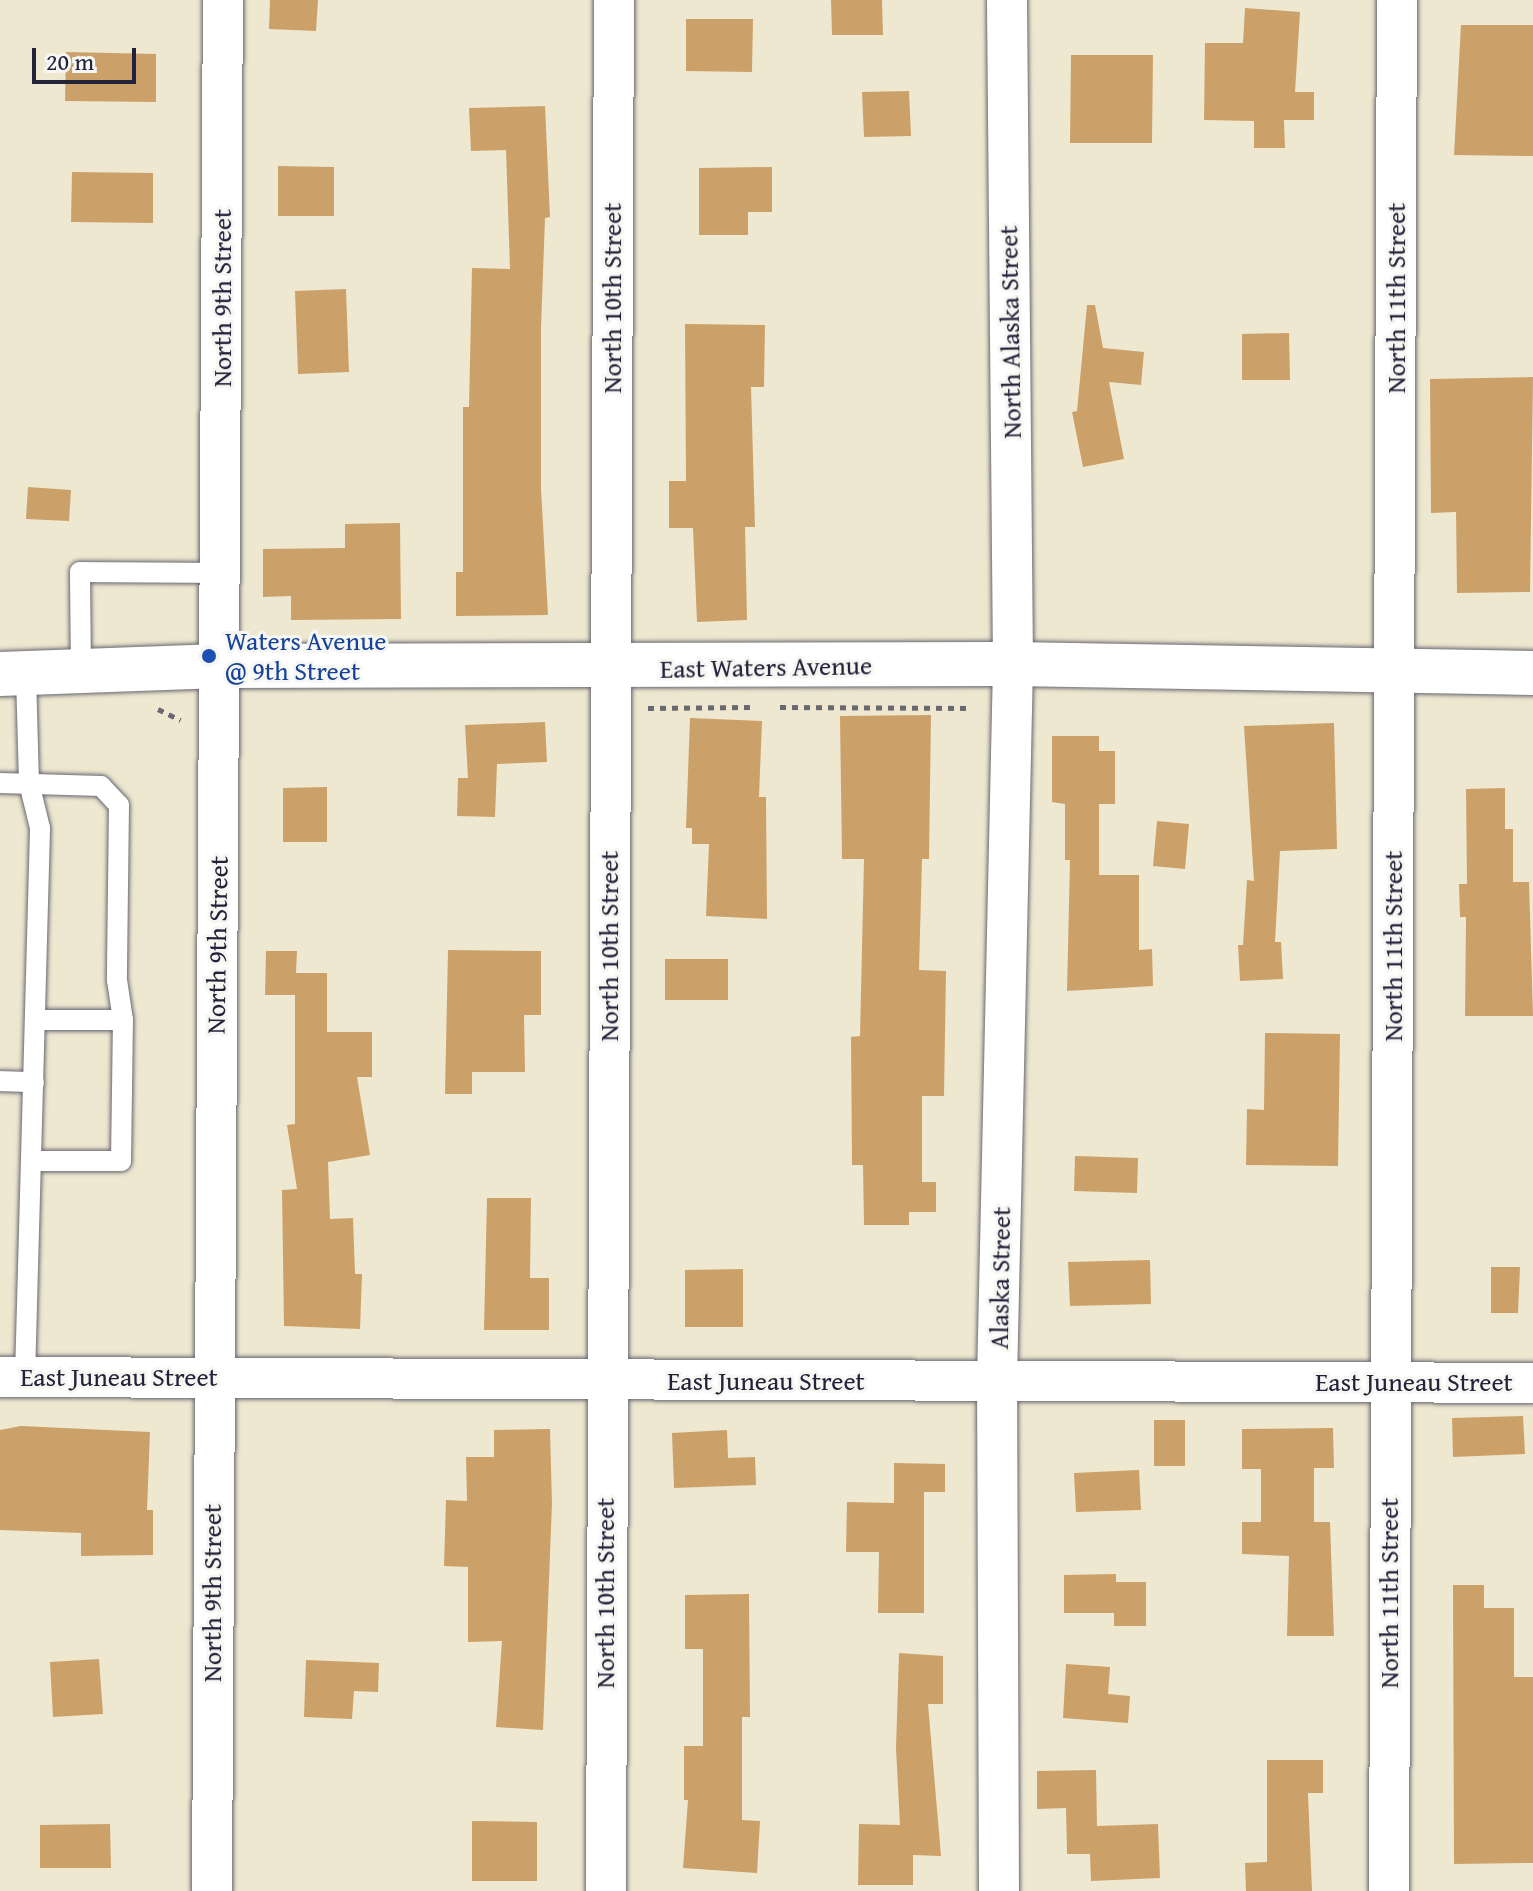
<!DOCTYPE html>
<html>
<head>
<meta charset="utf-8">
<style>
	body { margin:0 }
	#map { position:relative; width:1533px; height:1891px; overflow:hidden; background:#eee8d1; font-family:"Gentium Book Plus",serif }
	div>[style] { position:absolute }
	[style*='--x'] { left:calc(var(--x)*1px); top:calc(var(--y)*1px); width:calc(var(--w)*1px); rotate:calc(var(--a)*1deg) }
	.building>* { inset:0; background:#cca169 }
	.path>* { height:5px; margin-top:-2.5px; transform-origin:0; background:repeating-linear-gradient(90deg,#696770 0 6px,transparent 0 12px) }
	.roads { filter:drop-shadow(0 0 2px #696770) drop-shadow(0 0 2px #696770) }
	.service>* { height:20px; margin:-10px; padding:0 10px; transform-origin:10px; border-radius:10px; background:#fff }
	.minor>* { height:40px; margin:-20px; padding:0 20px; transform-origin:20px; border-radius:20px; background:#fff }
	.tertiary>* { height:44px; margin:-22px; padding:0 22px; transform-origin:22px; border-radius:22px; background:#fff }
	.dots>* { width:22px; height:22px; translate:-50% -50%; box-sizing:border-box; border:4px solid #f6f6f2; border-radius:50% }
	span { translate:-50% -50%; white-space:nowrap; text-align:center; line-height:1.15; -webkit-text-stroke:6px #f6f6f2; paint-order:stroke }
	.street-label { font-size:26px; color:#22223b }
	.transit-label { font-size:26px; color:#164399 }
	.left { translate:0 -50%; text-align:left }
	.scale { position:absolute; left:32px; top:48px; width:104px; height:36px; box-sizing:border-box; border:4px solid #22223b; border-top:0; padding-left:10px; font-size:24px; line-height:28px; white-space:nowrap; color:#22223b; -webkit-text-stroke:6px #f6f6f2; paint-order:stroke }
</style>
</head>
<body>
<div id="map">
	<div class="building">
		<div style="clip-path:polygon(270px 0,318px 0,316px 31px,269px 29px)"></div>
		<div style="clip-path:polygon(831px 0,882px 0,883px 35px,832px 35px)"></div>
		<div style="clip-path:polygon(1245px 8px,1300px 12px,1295px 92px,1314px 92px,1314px 120px,1284px 120px,1285px 148px,1254px 148px,1254px 121px,1204px 120px,1205px 43px,1243px 43px)"></div>
		<div style="clip-path:polygon(686px 19px,753px 19px,752px 72px,686px 71px)"></div>
		<div style="clip-path:polygon(1461px 25px,1533px 25px,1533px 156px,1454px 155px)"></div>
		<div style="clip-path:polygon(66px 52px,156px 54px,156px 102px,65px 101px)"></div>
		<div style="clip-path:polygon(1071px 55px,1153px 55px,1152px 143px,1070px 143px)"></div>
		<div style="clip-path:polygon(909px 91px,911px 136px,864px 137px,862px 92px)"></div>
		<div style="clip-path:polygon(545px 106px,550px 217px,545px 218px,541px 328px,541px 488px,548px 615px,456px 616px,456px 572px,463px 572px,463px 407px,469px 407px,472px 268px,510px 269px,506px 150px,471px 151px,469px 108px)"></div>
		<div style="clip-path:polygon(278px 166px,334px 167px,334px 216px,278px 216px)"></div>
		<div style="clip-path:polygon(772px 167px,772px 212px,748px 212px,748px 235px,699px 235px,699px 168px)"></div>
		<div style="clip-path:polygon(72px 172px,153px 173px,153px 223px,71px 222px)"></div>
		<div style="clip-path:polygon(346px 289px,349px 372px,298px 374px,295px 291px)"></div>
		<div style="clip-path:polygon(1087px 305px,1095px 305px,1103px 348px,1144px 352px,1141px 385px,1109px 382px,1124px 459px,1083px 467px,1072px 412px,1077px 411px)"></div>
		<div style="clip-path:polygon(685px 324px,765px 325px,764px 387px,751px 387px,755px 527px,745px 527px,747px 620px,697px 622px,693px 528px,669px 528px,669px 481px,686px 481px)"></div>
		<div style="clip-path:polygon(1289px 333px,1290px 380px,1242px 380px,1242px 334px)"></div>
		<div style="clip-path:polygon(1533px 377px,1530px 592px,1457px 593px,1456px 512px,1431px 513px,1430px 379px)"></div>
		<div style="clip-path:polygon(28px 487px,71px 490px,69px 521px,26px 519px)"></div>
		<div style="clip-path:polygon(400px 523px,401px 619px,291px 620px,291px 596px,263px 597px,263px 549px,345px 548px,345px 524px)"></div>
		<div style="clip-path:polygon(931px 715px,929px 859px,922px 859px,919px 970px,946px 971px,944px 1096px,922px 1096px,922px 1182px,936px 1182px,936px 1212px,909px 1212px,909px 1225px,864px 1225px,863px 1165px,852px 1165px,851px 1037px,860px 1036px,864px 859px,842px 859px,840px 716px)"></div>
		<div style="clip-path:polygon(690px 718px,762px 721px,759px 797px,766px 797px,767px 919px,706px 916px,709px 844px,692px 844px,692px 828px,686px 828px)"></div>
		<div style="clip-path:polygon(545px 722px,547px 762px,497px 764px,495px 817px,457px 816px,458px 778px,468px 778px,465px 725px)"></div>
		<div style="clip-path:polygon(1334px 723px,1337px 849px,1280px 851px,1275px 942px,1281px 942px,1283px 979px,1240px 981px,1238px 945px,1243px 945px,1247px 880px,1254px 881px,1244px 726px)"></div>
		<div style="clip-path:polygon(1052px 736px,1099px 736px,1099px 751px,1115px 751px,1115px 804px,1099px 804px,1099px 875px,1139px 875px,1139px 950px,1152px 949px,1153px 986px,1067px 991px,1070px 860px,1065px 860px,1065px 804px,1052px 802px)"></div>
		<div style="clip-path:polygon(327px 787px,327px 842px,283px 842px,283px 788px)"></div>
		<div style="clip-path:polygon(1505px 788px,1505px 829px,1513px 829px,1513px 882px,1529px 882px,1533px 1016px,1465px 1016px,1466px 917px,1460px 917px,1459px 884px,1467px 884px,1466px 789px)"></div>
		<div style="clip-path:polygon(1157px 821px,1189px 824px,1185px 869px,1153px 866px)"></div>
		<div style="clip-path:polygon(448px 950px,541px 951px,541px 1015px,524px 1015px,525px 1072px,472px 1072px,472px 1094px,445px 1094px)"></div>
		<div style="clip-path:polygon(266px 951px,297px 951px,296px 973px,327px 973px,327px 1032px,372px 1032px,372px 1077px,357px 1077px,370px 1155px,328px 1162px,330px 1219px,353px 1218px,355px 1274px,362px 1274px,360px 1329px,284px 1326px,282px 1190px,297px 1189px,287px 1125px,295px 1124px,295px 995px,265px 995px)"></div>
		<div style="clip-path:polygon(665px 959px,728px 959px,728px 1000px,665px 1000px)"></div>
		<div style="clip-path:polygon(1265px 1033px,1340px 1034px,1338px 1166px,1246px 1165px,1247px 1109px,1264px 1110px)"></div>
		<div style="clip-path:polygon(1075px 1156px,1138px 1158px,1137px 1193px,1074px 1191px)"></div>
		<div style="clip-path:polygon(487px 1198px,531px 1198px,530px 1278px,549px 1278px,549px 1330px,484px 1330px)"></div>
		<div style="clip-path:polygon(1150px 1260px,1151px 1304px,1070px 1306px,1068px 1262px)"></div>
		<div style="clip-path:polygon(1491px 1267px,1520px 1267px,1518px 1313px,1491px 1313px)"></div>
		<div style="clip-path:polygon(743px 1269px,743px 1327px,685px 1327px,685px 1270px)"></div>
		<div style="clip-path:polygon(1523px 1416px,1525px 1454px,1453px 1457px,1452px 1418px)"></div>
		<div style="clip-path:polygon(1154px 1420px,1185px 1420px,1185px 1466px,1154px 1466px)"></div>
		<div style="clip-path:polygon(21px 1426px,150px 1432px,147px 1510px,153px 1510px,153px 1555px,81px 1556px,81px 1533px,0 1530px,0 1430px)"></div>
		<div style="clip-path:polygon(1333px 1428px,1334px 1468px,1314px 1468px,1314px 1522px,1330px 1522px,1334px 1636px,1287px 1636px,1289px 1556px,1242px 1554px,1242px 1522px,1261px 1522px,1261px 1469px,1242px 1469px,1242px 1429px)"></div>
		<div style="clip-path:polygon(550px 1429px,552px 1504px,543px 1730px,496px 1727px,502px 1641px,468px 1642px,468px 1567px,444px 1566px,446px 1500px,467px 1501px,466px 1457px,494px 1457px,494px 1430px)"></div>
		<div style="clip-path:polygon(727px 1430px,728px 1458px,755px 1457px,756px 1485px,674px 1488px,672px 1433px)"></div>
		<div style="clip-path:polygon(894px 1463px,945px 1464px,945px 1492px,924px 1492px,924px 1613px,878px 1613px,879px 1552px,846px 1552px,847px 1502px,894px 1503px)"></div>
		<div style="clip-path:polygon(1139px 1470px,1141px 1510px,1076px 1512px,1074px 1473px)"></div>
		<div style="clip-path:polygon(1116px 1574px,1116px 1582px,1146px 1582px,1146px 1626px,1114px 1626px,1114px 1613px,1064px 1613px,1064px 1575px)"></div>
		<div style="clip-path:polygon(1453px 1585px,1484px 1585px,1484px 1608px,1514px 1608px,1514px 1677px,1533px 1677px,1533px 1863px,1454px 1864px)"></div>
		<div style="clip-path:polygon(749px 1594px,750px 1717px,742px 1717px,742px 1820px,760px 1821px,757px 1873px,683px 1868px,688px 1800px,684px 1800px,684px 1746px,703px 1746px,703px 1649px,685px 1649px,685px 1595px)"></div>
		<div style="clip-path:polygon(899px 1653px,943px 1656px,943px 1704px,928px 1704px,941px 1856px,913px 1855px,913px 1885px,858px 1885px,859px 1824px,900px 1825px,896px 1748px)"></div>
		<div style="clip-path:polygon(99px 1659px,103px 1714px,53px 1717px,50px 1662px)"></div>
		<div style="clip-path:polygon(306px 1660px,379px 1663px,378px 1692px,354px 1691px,352px 1719px,304px 1717px)"></div>
		<div style="clip-path:polygon(1066px 1664px,1110px 1667px,1108px 1694px,1130px 1696px,1128px 1723px,1063px 1718px)"></div>
		<div style="clip-path:polygon(1267px 1760px,1323px 1760px,1323px 1793px,1308px 1793px,1312px 1891px,1246px 1891px,1245px 1863px,1267px 1862px)"></div>
		<div style="clip-path:polygon(1096px 1770px,1097px 1826px,1158px 1824px,1160px 1878px,1091px 1881px,1090px 1854px,1067px 1854px,1066px 1808px,1037px 1809px,1037px 1771px)"></div>
		<div style="clip-path:polygon(472px 1821px,537px 1822px,537px 1881px,472px 1881px)"></div>
		<div style="clip-path:polygon(110px 1824px,111px 1868px,40px 1868px,40px 1825px)"></div>
	</div>
	<div class="path">
		<div style="--x:780;--y:707;--w:191;--a:0.3"></div>
		<div style="--x:648;--y:708;--w:102;--a:-0.6"></div>
		<div style="--x:158;--y:709;--w:25;--a:26"></div>
	</div>
	<div class="roads">
		<div class="service">
			<div style="--x:81;--y:671;--w:99;--a:-90.6"></div>
			<div style="--x:80;--y:572;--w:142;--a:0.4"></div>
			<div style="--x:0;--y:783;--w:101;--a:1.7"></div>
			<div style="--x:101;--y:786;--w:26;--a:47"></div>
			<div style="--x:119;--y:805;--w:175;--a:90.7"></div>
			<div style="--x:117;--y:980;--w:40;--a:81.5"></div>
			<div style="--x:0;--y:1081;--w:34;--a:2"></div>
			<div style="--x:33;--y:1161;--w:88;--a:0"></div>
			<div style="--x:121;--y:1161;--w:141;--a:-89.2"></div>
			<div style="--x:123;--y:1020;--w:85;--a:180"></div>
			<div style="--x:25;--y:1377;--w:549;--a:-88.43"></div>
			<div style="--x:40;--y:828;--w:46;--a:-103.7"></div>
			<div style="--x:29;--y:783;--w:110;--a:-91.6"></div>
		</div>
		<div class="minor">
			<div style="--x:0;--y:1377;--w:1533;--a:0.22"></div>
			<div style="--x:212;--y:1891;--w:1891;--a:-89.67"></div>
			<div style="--x:606;--y:1891;--w:1891;--a:-89.76"></div>
			<div style="--x:999;--y:1891;--w:510;--a:-90.22"></div>
			<div style="--x:997;--y:1381;--w:717;--a:-88.72"></div>
			<div style="--x:1013;--y:664;--w:664;--a:-90.52"></div>
			<div style="--x:1389;--y:1891;--w:1891;--a:-89.76"></div>
		</div>
		<div class="tertiary">
			<div style="--x:0;--y:674;--w:220;--a:-2.1"></div>
			<div style="--x:220;--y:666;--w:793;--a:-0.14"></div>
			<div style="--x:1013;--y:664;--w:520;--a:0.99"></div>
		</div>
	</div>
	<div class="dots">
		<div style="left:209px;top:656px;background:#1a4fb4"></div>
	</div>
	<div class="street-label">
		<span style="left:222px;top:298px;rotate:-90deg">North 9th Street</span>
		<span style="left:612px;top:298px;rotate:-90deg">North 10th Street</span>
		<span style="left:1396px;top:298px;rotate:-90deg">North 11th Street</span>
		<span style="left:1010px;top:332px;rotate:-91deg">North Alaska Street</span>
		<span style="left:766px;top:667px;rotate:-1deg">East Waters Avenue</span>
		<span style="left:217px;top:945px;rotate:-89deg">North 9th Street</span>
		<span style="left:609px;top:946px;rotate:-90deg">North 10th Street</span>
		<span style="left:1393px;top:946px;rotate:-90deg">North 11th Street</span>
		<span style="left:1000px;top:1278px;rotate:-89deg">Alaska Street</span>
		<span style="left:119px;top:1377px">East Juneau Street</span>
		<span style="left:766px;top:1381px">East Juneau Street</span>
		<span style="left:1414px;top:1382px">East Juneau Street</span>
		<span style="left:212px;top:1593px;rotate:-90deg">North 9th Street</span>
		<span style="left:605px;top:1593px;rotate:-90deg">North 10th Street</span>
		<span style="left:1389px;top:1593px;rotate:-90deg">North 11th Street</span>
	</div>
	<div class="transit-label">
		<span class="left" style="left:225px;top:656px">Waters Avenue<br>@ 9th Street</span>
	</div>
	<div class="scale">20 m</div>
</div>
</body>
</html>
